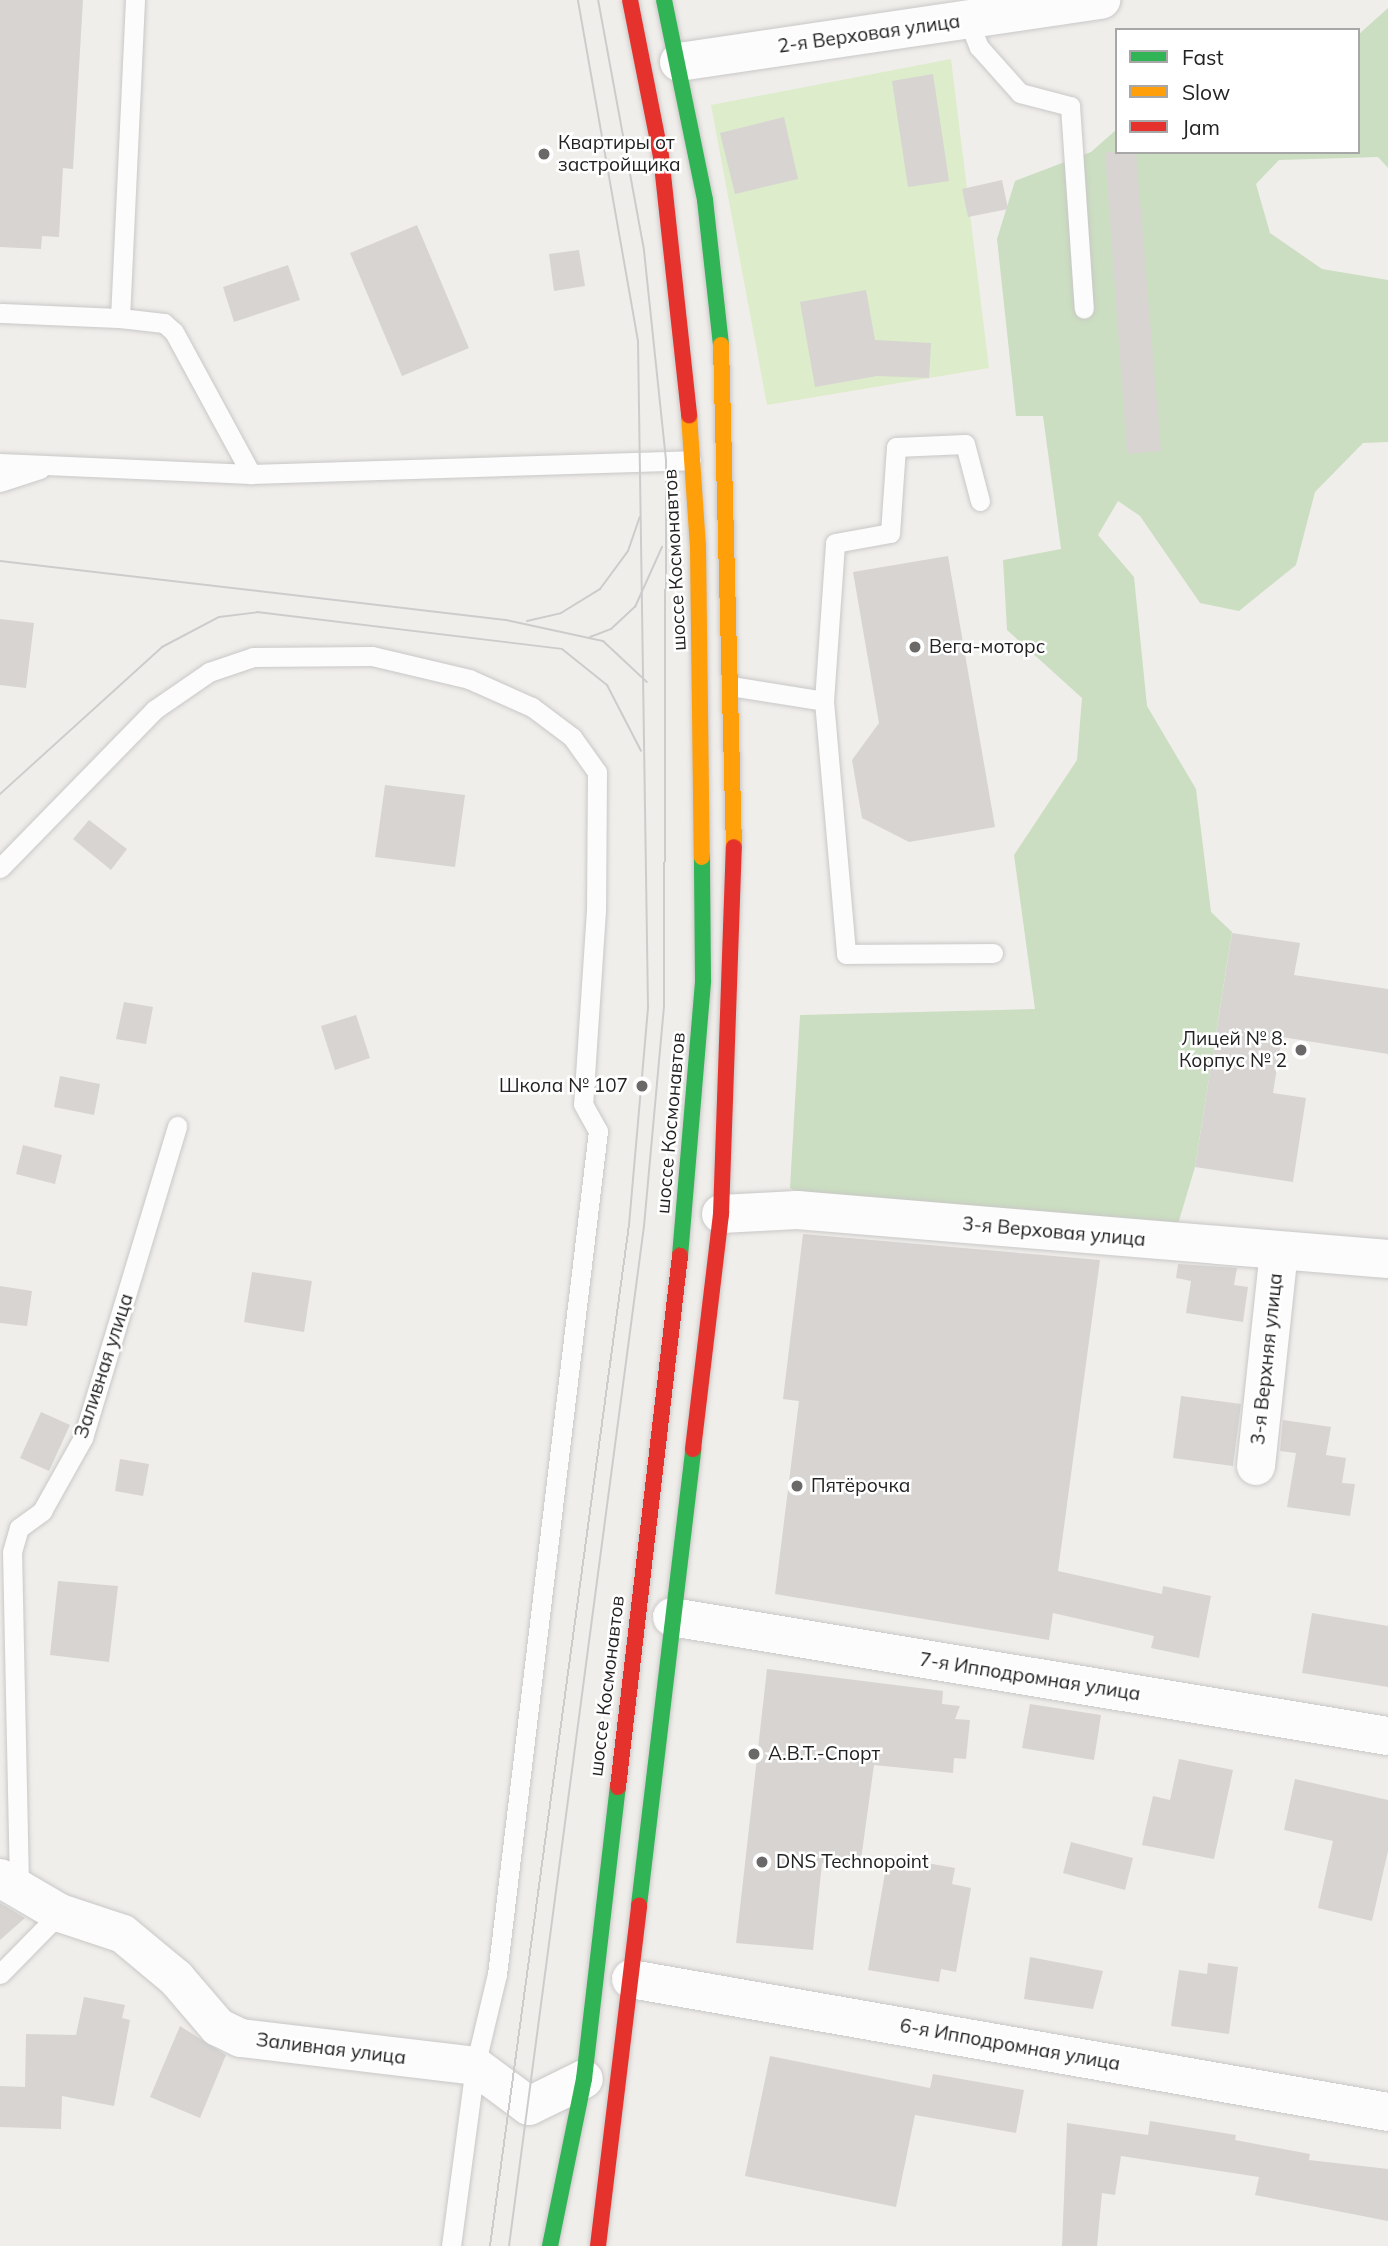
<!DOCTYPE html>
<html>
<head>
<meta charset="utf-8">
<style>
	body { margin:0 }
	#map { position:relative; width:1388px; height:2246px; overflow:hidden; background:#f0eeeb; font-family:Mulish,sans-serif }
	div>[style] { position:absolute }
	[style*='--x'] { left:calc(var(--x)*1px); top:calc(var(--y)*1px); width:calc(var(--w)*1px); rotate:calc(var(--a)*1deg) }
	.grass>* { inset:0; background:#ddeccb }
	.forest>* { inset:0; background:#cbdec1 }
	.building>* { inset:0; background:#d7d4d2 }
	.roads { filter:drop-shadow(0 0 2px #c9c8c7) drop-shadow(0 0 2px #c9c8c7) }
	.lane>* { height:19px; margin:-9.5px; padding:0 9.5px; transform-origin:9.5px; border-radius:9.5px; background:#fdfcfc }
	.street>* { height:38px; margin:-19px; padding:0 19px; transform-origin:19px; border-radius:19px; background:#fdfcfc }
	.fast>* { height:16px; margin:-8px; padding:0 8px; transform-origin:8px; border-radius:8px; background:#30b455 }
	.slow>* { height:16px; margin:-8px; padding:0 8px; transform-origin:8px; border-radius:8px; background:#ff9f0a }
	.jam>* { height:16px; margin:-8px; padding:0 8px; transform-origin:8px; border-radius:8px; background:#e5322d }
	.tram>* { height:2px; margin:-1px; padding:0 1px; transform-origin:1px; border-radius:1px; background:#ccc }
	.dots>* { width:19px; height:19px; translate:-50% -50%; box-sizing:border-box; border:4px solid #fff; border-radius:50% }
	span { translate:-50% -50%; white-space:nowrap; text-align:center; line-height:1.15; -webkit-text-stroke:5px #fff; paint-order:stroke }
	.street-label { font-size:19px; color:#222 }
	.poi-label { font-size:19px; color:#222 }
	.left { translate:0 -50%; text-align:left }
	.right { translate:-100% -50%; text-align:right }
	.legend { position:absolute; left:1115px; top:28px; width:245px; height:126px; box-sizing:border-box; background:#fff; border:2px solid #a7a7a7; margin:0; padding:9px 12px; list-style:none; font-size:21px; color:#222 }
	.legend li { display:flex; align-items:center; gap:14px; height:35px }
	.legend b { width:35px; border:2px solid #a7a7a7 }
</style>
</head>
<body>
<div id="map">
	<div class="grass">
		<div style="clip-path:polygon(951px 59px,989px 368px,767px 405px,711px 105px)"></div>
	</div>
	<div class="forest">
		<div style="clip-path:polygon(1388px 8px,1388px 168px,1378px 157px,1279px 160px,1256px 184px,1270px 233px,1322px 269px,1388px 280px,1388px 442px,1363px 443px,1315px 492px,1296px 565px,1239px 611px,1200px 603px,1140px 516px,1118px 501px,1098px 535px,1134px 577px,1147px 706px,1196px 789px,1211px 912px,1232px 932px,1195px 1167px,1178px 1224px,821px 1206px,790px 1188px,800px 1015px,1035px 1009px,1014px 855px,1077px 760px,1082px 698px,1007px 630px,1003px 560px,1061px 549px,1043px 416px,1016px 416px,997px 239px,1015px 181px,1091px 152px,1117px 129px,1117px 152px,1358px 152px,1358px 35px)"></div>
	</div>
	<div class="building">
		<div style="clip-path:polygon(0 0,83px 0,73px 169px,63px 168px,59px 237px,42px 236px,41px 249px,0 247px)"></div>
		<div style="clip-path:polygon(933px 74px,949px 181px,908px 187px,892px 81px)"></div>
		<div style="clip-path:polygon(784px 117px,798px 179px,735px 194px,720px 133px)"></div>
		<div style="clip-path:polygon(1105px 152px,1136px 152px,1161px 451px,1127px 454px)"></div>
		<div style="clip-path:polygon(1002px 180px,1008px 209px,968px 217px,962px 189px)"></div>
		<div style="clip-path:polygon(417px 225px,469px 348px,402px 376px,350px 253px)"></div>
		<div style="clip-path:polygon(579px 250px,585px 286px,554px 291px,549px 254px)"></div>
		<div style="clip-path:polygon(288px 265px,300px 300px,234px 322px,223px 287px)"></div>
		<div style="clip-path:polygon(866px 290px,875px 340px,931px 343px,929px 378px,877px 376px,815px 387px,800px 302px)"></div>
		<div style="clip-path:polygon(948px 556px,995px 827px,909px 842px,862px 818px,852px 760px,879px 723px,853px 572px)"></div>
		<div style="clip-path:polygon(0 619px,34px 623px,26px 688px,0 685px)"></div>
		<div style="clip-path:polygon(385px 785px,465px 795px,455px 867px,375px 857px)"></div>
		<div style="clip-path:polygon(89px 820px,127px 849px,111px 870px,73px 839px)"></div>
		<div style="clip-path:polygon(1232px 933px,1300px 943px,1294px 975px,1388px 989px,1388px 1054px,1282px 1037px,1273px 1093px,1306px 1098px,1293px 1182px,1195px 1167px)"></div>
		<div style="clip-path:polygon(124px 1002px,153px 1007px,146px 1044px,116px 1039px)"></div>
		<div style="clip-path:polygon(356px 1015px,370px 1058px,335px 1070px,321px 1026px)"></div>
		<div style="clip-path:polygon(60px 1076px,100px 1084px,94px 1115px,54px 1107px)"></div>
		<div style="clip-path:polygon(23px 1145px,62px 1155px,55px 1184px,16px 1174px)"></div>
		<div style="clip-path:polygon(803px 1234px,1100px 1260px,1058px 1571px,1162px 1594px,1163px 1586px,1211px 1596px,1199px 1658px,1151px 1648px,1154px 1636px,1053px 1613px,1049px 1640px,775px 1594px,799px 1401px,783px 1399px)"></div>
		<div style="clip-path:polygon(1178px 1264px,1237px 1268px,1234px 1285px,1248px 1287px,1243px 1322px,1186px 1313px,1191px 1281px,1176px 1278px)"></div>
		<div style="clip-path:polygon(252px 1272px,312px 1281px,304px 1332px,244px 1322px)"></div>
		<div style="clip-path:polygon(0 1286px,32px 1291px,27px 1326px,0 1323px)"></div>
		<div style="clip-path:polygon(1181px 1396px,1241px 1404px,1233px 1466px,1173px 1458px)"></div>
		<div style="clip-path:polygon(41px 1412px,70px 1425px,49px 1471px,20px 1458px)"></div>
		<div style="clip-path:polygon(1283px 1420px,1331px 1427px,1326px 1455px,1346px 1458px,1342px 1483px,1355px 1484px,1350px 1516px,1287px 1507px,1296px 1453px,1280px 1451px)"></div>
		<div style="clip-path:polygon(120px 1459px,149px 1464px,143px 1496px,115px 1491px)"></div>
		<div style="clip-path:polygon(58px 1581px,118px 1586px,109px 1662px,50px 1655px)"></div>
		<div style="clip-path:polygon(1312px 1613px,1388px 1626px,1388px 1687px,1302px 1673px)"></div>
		<div style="clip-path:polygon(767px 1669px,943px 1691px,942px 1704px,960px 1706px,955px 1719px,970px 1720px,966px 1759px,954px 1758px,953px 1773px,874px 1765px,860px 1867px,822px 1863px,813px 1950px,736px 1943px)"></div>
		<div style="clip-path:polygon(1030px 1704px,1101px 1715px,1094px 1760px,1022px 1748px)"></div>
		<div style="clip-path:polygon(1179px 1759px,1233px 1770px,1214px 1859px,1142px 1845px,1153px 1796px,1170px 1800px)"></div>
		<div style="clip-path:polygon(1295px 1779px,1388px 1800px,1388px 1851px,1372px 1921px,1318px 1908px,1333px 1841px,1284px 1830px)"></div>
		<div style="clip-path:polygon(1071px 1842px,1133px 1858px,1125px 1890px,1063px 1873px)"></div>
		<div style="clip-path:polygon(888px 1856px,955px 1868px,952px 1884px,971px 1888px,956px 1972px,941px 1969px,939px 1982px,868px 1970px)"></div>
		<div style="clip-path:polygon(0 1903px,25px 1918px,0 1940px)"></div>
		<div style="clip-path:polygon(1030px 1957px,1103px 1971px,1093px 2009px,1024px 1999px)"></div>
		<div style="clip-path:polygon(1208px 1963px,1238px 1967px,1229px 2034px,1171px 2026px,1179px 1970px,1207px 1974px)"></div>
		<div style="clip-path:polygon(84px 1997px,125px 2005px,122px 2018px,130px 2020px,114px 2106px,62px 2096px,61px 2129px,0 2127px,0 2086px,25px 2087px,26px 2034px,76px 2035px)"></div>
		<div style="clip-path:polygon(180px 2026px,226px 2055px,200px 2118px,150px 2097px)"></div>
		<div style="clip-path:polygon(770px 2056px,930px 2088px,933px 2074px,1024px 2090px,1016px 2133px,915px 2115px,896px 2207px,745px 2176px)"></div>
		<div style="clip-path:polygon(1150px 2121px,1236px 2135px,1235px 2140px,1310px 2154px,1309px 2160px,1388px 2169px,1388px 2221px,1255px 2195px,1259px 2177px,1121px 2156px,1115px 2195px,1102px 2193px,1097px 2246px,1062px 2246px,1067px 2123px,1148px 2135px)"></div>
	</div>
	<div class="roads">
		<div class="lane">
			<div style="--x:135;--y:0;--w:318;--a:92.7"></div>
			<div style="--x:120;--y:318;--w:44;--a:6.5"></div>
			<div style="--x:164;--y:323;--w:13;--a:42"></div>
			<div style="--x:174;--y:332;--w:162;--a:61.5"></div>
			<div style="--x:968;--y:19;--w:30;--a:69"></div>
			<div style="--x:979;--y:47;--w:62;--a:48.3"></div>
			<div style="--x:1020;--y:93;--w:52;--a:14.6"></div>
			<div style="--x:1070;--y:106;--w:203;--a:86.1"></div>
			<div style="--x:0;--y:313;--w:120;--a:2.4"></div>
			<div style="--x:0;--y:463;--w:251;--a:2.5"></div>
			<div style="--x:251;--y:474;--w:440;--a:-1.8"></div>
			<div style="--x:0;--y:482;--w:42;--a:-18"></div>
			<div style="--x:737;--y:687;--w:88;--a:9.1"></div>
			<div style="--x:824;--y:701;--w:254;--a:85"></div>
			<div style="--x:846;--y:954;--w:147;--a:-0.4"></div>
			<div style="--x:824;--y:701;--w:158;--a:-86"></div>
			<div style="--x:835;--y:543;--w:56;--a:-10.3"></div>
			<div style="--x:890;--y:533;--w:86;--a:-86"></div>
			<div style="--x:896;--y:447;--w:69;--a:-2.5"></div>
			<div style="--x:965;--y:444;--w:59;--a:75.3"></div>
			<div style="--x:0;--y:868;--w:221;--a:-45.7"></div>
			<div style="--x:154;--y:710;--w:67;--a:-34.6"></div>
			<div style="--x:209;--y:672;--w:46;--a:-18.8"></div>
			<div style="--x:253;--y:657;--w:119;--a:-0.5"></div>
			<div style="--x:372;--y:656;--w:100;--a:13.3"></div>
			<div style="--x:469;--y:679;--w:69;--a:24"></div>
			<div style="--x:532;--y:707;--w:50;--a:36.9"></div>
			<div style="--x:572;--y:737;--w:43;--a:54.5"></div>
			<div style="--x:597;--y:772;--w:138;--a:90.4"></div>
			<div style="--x:596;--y:910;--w:194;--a:93.8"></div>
			<div style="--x:583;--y:1104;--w:31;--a:61"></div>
			<div style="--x:598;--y:1131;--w:849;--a:96.83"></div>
			<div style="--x:497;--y:1974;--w:95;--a:103.4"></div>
			<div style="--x:475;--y:2066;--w:182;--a:97.6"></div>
			<div style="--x:19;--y:1885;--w:333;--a:-91.2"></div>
			<div style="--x:12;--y:1552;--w:25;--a:-74"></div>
			<div style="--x:19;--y:1528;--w:29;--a:-36"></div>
			<div style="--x:42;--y:1511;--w:84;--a:-60.7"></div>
			<div style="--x:83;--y:1438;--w:326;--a:-73.2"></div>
			<div style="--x:0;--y:1974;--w:86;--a:-45.5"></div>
		</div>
		<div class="street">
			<div style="--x:679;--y:62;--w:427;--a:-8.4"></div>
			<div style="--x:721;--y:1214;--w:76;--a:-3"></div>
			<div style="--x:797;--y:1210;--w:593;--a:4.74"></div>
			<div style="--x:1256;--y:1466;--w:215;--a:-83.9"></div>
			<div style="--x:672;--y:1617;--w:726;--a:9.44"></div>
			<div style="--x:0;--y:1878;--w:69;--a:30.3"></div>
			<div style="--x:60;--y:1913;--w:66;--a:18.4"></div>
			<div style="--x:123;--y:1934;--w:69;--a:39.7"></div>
			<div style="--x:176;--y:1978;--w:65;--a:49.4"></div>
			<div style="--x:218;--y:2027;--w:25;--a:26"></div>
			<div style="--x:241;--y:2038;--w:236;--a:6.8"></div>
			<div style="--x:475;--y:2066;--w:67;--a:36.5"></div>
			<div style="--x:529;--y:2106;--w:61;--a:-26.1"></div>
			<div style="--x:631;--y:1979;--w:769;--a:9.96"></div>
		</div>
		<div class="fast">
			<div style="--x:664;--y:0;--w:204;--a:78.4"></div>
			<div style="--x:705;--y:200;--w:146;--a:83.7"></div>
			<div style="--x:680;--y:1256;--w:277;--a:-85.2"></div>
			<div style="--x:703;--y:980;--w:123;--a:-90.5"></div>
			<div style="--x:639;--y:1905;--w:459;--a:-83.2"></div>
			<div style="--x:550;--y:2246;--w:170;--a:-78.5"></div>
			<div style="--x:584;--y:2079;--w:294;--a:-83.4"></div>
		</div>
		<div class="slow">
			<div style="--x:721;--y:345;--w:502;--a:88.52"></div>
			<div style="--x:689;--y:415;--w:132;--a:86.1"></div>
			<div style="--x:698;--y:547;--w:310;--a:89.3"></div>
		</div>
		<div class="jam">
			<div style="--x:630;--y:0;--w:159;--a:78.8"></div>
			<div style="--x:661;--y:156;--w:261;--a:83.8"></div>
			<div style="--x:693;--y:1449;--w:237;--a:-83.2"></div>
			<div style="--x:721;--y:1214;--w:367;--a:-88"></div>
			<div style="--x:618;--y:1787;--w:535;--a:-83.34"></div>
			<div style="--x:598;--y:2246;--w:343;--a:-83.1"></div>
		</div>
	</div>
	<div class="tram">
		<div style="--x:0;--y:561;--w:509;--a:6.65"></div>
		<div style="--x:506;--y:620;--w:99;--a:12.2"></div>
		<div style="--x:603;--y:641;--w:60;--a:43"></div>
		<div style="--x:527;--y:621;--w:35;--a:-13"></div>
		<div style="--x:561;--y:613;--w:46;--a:-31.6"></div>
		<div style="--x:600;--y:589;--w:47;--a:-53.6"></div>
		<div style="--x:628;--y:551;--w:36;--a:-71"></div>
		<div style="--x:590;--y:637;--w:22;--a:-21"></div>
		<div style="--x:611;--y:629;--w:33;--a:-43"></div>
		<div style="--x:635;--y:607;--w:66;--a:-65.8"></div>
		<div style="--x:0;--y:794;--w:219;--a:-42.2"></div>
		<div style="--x:162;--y:647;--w:64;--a:-27.8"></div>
		<div style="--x:219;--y:617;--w:38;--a:-7"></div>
		<div style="--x:257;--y:612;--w:307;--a:6.9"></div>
		<div style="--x:562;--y:649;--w:58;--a:38.7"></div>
		<div style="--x:607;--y:685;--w:74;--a:62.7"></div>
		<div style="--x:490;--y:2246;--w:1030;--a:-82.25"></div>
		<div style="--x:629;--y:1225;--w:219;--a:-85"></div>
		<div style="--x:648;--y:1007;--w:666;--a:-90.86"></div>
		<div style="--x:638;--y:341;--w:346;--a:-100"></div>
		<div style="--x:509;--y:2246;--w:1029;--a:-82.46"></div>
		<div style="--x:644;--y:1226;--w:222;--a:-84.8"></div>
		<div style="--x:664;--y:1005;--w:545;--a:-89.79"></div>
		<div style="--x:666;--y:460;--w:211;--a:-96"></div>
		<div style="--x:644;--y:250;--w:254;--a:-100.4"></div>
	</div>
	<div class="dots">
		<div style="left:544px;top:154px;background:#6a6968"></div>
		<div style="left:915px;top:647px;background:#6a6968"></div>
		<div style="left:1301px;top:1050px;background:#6a6968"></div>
		<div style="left:642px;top:1086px;background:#6a6968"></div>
		<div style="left:797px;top:1486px;background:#6a6968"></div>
		<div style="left:754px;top:1754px;background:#6a6968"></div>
		<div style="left:762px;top:1862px;background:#6a6968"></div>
	</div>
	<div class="street-label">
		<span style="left:869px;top:34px;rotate:-8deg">2-я Верховая улица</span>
		<span style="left:675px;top:560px;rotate:-93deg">шоссе Космонавтов</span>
		<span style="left:671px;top:1123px;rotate:-85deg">шоссе Космонавтов</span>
		<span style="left:1054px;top:1232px;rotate:5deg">3-я Верховая улица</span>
		<span style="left:1267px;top:1359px;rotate:-84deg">3-я Верхняя улица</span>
		<span style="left:104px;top:1366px;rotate:-72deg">Заливная улица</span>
		<span style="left:1030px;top:1677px;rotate:9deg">7-я Ипподромная улица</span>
		<span style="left:607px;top:1686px;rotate:-83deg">шоссе Космонавтов</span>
		<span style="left:1010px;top:2045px;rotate:10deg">6-я Ипподромная улица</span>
		<span style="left:331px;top:2049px;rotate:7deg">Заливная улица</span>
	</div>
	<div class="poi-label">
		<span class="left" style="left:558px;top:154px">Квартиры от<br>застройщика</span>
		<span class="left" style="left:929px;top:647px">Вега-моторс</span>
		<span class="right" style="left:1287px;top:1050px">Лицей № 8.<br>Корпус № 2</span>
		<span class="right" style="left:628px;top:1086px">Школа № 107</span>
		<span class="left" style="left:811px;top:1486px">Пятёрочка</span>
		<span class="left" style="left:768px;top:1754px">А.В.Т.-Спорт</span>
		<span class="left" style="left:776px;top:1862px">DNS Technopoint</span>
	</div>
	<ul class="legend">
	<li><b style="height:9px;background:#30b455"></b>Fast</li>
	<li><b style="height:9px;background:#ff9f0a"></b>Slow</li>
	<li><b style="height:9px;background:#e5322d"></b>Jam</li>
	</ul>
</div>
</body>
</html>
